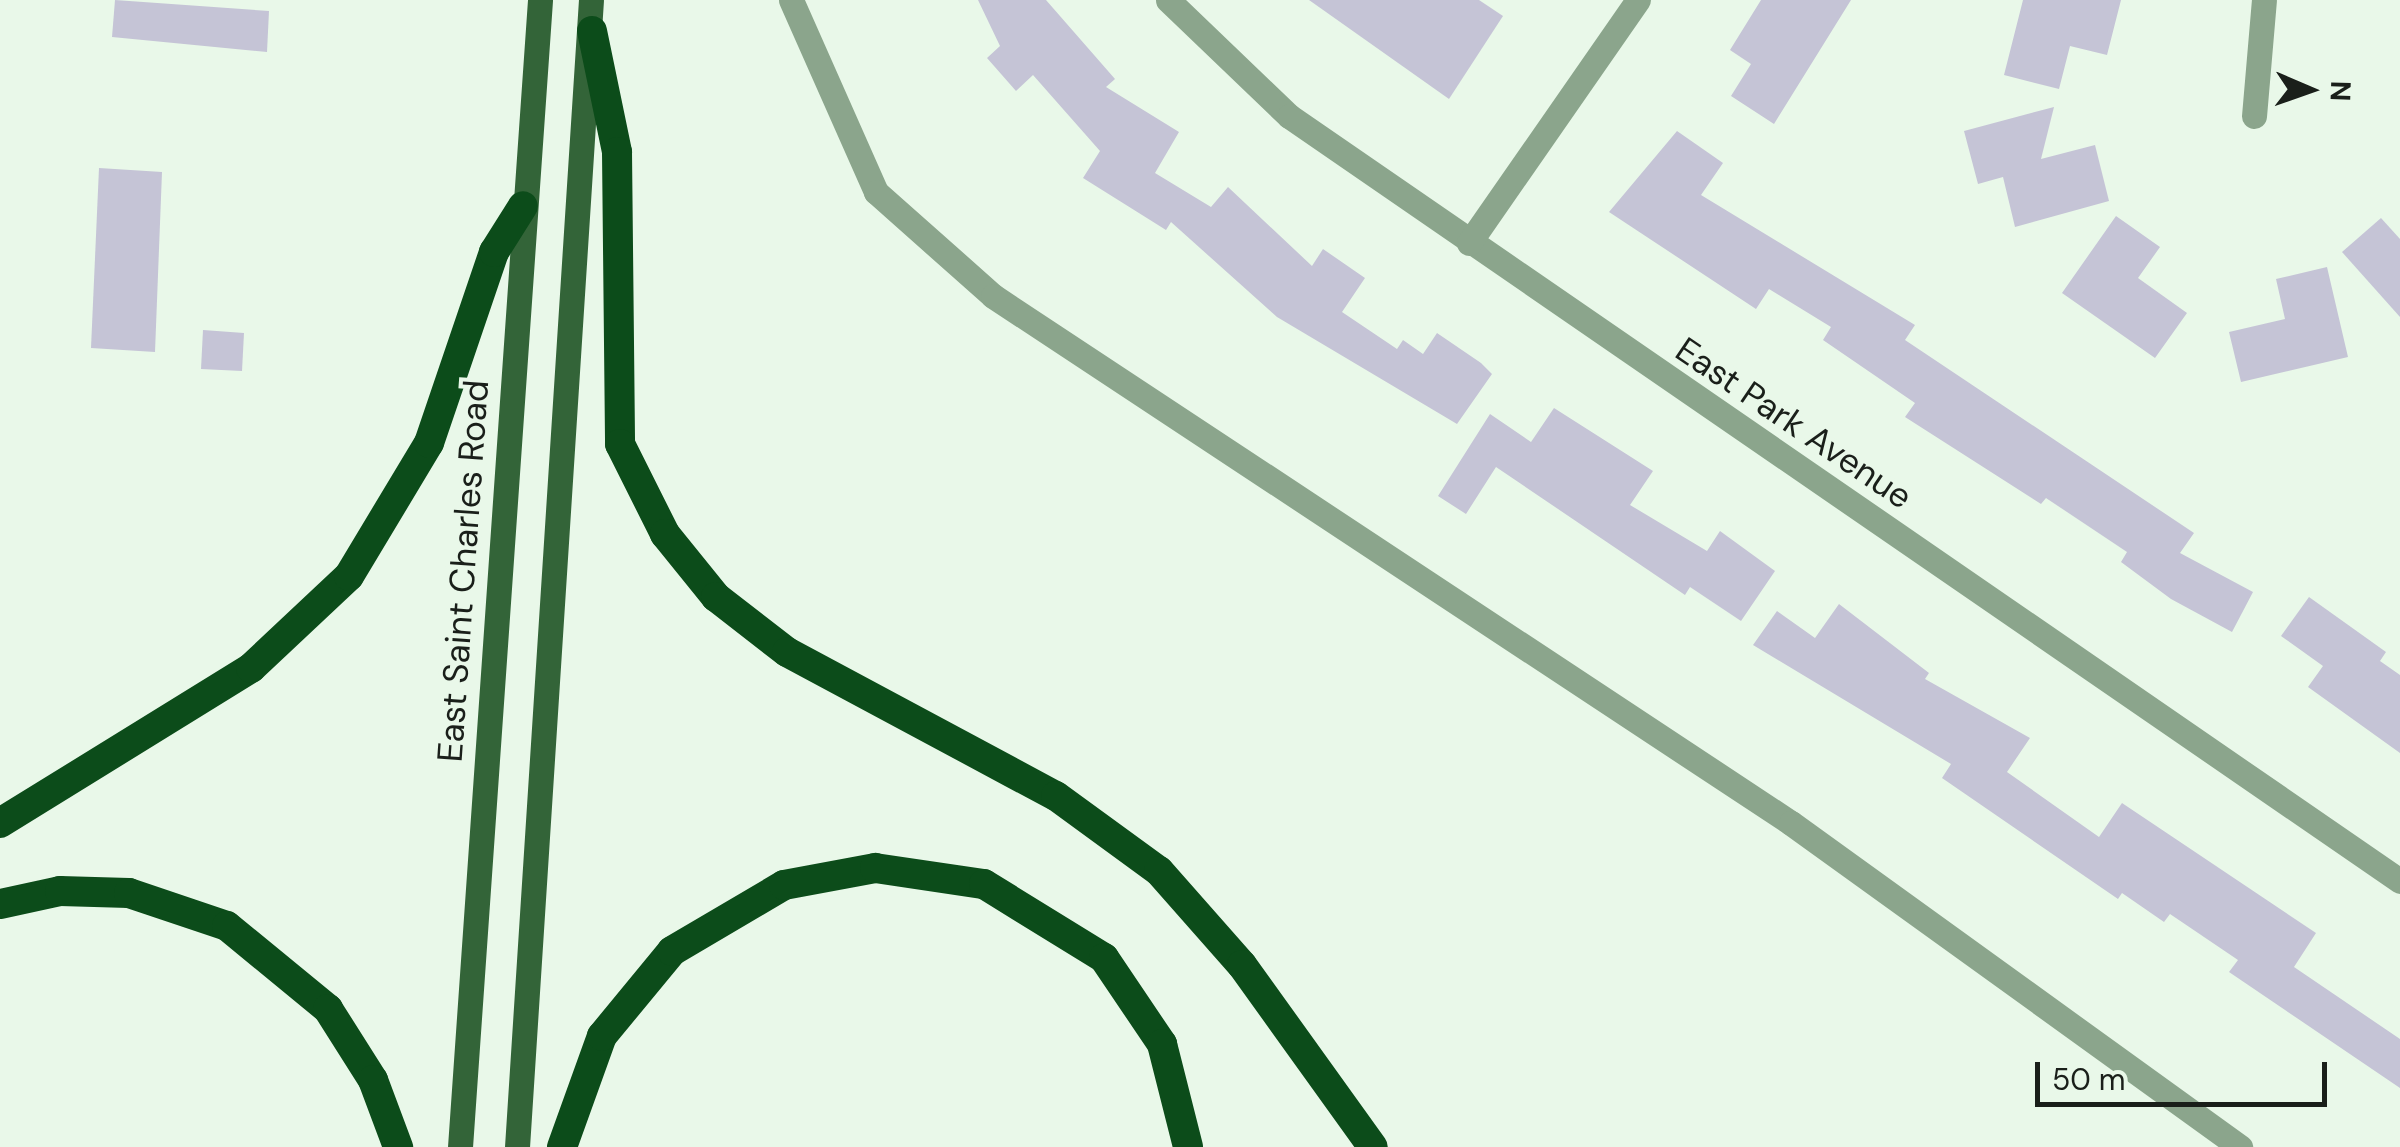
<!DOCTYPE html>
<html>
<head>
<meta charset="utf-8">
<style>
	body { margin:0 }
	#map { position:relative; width:2400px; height:1147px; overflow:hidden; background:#e9f8e9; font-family:"DM Sans",sans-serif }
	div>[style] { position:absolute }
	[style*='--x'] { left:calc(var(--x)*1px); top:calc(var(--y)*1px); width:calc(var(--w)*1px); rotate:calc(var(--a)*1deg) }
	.building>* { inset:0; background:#c5c4d6 }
	.minor>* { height:25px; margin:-12.5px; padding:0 12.5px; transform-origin:12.5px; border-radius:12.5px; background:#8ba58c }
	.major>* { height:25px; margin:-12.5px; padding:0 12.5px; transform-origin:12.5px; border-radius:12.5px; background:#336438 }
	.highway>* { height:30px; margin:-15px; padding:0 15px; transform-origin:15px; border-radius:15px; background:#0c4c1a }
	span { translate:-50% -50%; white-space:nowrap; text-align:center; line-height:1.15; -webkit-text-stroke:8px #e9f8e9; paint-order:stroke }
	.street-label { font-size:35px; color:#1a1f1a }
	.north { position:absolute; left:2260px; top:40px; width:100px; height:100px; -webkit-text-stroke:8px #e9f8e9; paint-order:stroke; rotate:92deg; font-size:28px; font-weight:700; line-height:40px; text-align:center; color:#1a1f1a }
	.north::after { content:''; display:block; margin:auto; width:35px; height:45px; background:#1a1f1a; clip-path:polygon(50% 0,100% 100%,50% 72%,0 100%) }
	.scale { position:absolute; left:2035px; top:1062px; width:292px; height:45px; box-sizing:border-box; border:5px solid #1a1f1a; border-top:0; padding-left:12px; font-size:30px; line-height:35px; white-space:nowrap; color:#1a1f1a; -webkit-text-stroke:8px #e9f8e9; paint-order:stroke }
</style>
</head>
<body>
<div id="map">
	<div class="building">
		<div style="clip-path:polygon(115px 0,269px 11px,267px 52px,112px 37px)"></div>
		<div style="clip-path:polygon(978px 0,1046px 0,1115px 79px,1106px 87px,1179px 132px,1155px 173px,1211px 207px,1228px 187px,1312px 266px,1323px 249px,1365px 278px,1342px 312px,1397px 349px,1403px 340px,1423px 354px,1437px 333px,1481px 363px,1492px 374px,1457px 424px,1277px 317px,1171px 222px,1166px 230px,1083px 178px,1100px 151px,1033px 75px,1016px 91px,987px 58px,1000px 46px)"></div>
		<div style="clip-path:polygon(1309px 0,1479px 0,1503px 16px,1449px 99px)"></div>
		<div style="clip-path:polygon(1761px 0,1851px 0,1774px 124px,1731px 96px,1751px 64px,1730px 50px)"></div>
		<div style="clip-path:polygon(2023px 0,2121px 0,2107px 55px,2070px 46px,2059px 89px,2004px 75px)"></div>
		<div style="clip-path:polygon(2054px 107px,2041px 159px,2095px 145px,2109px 201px,2015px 227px,2003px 177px,1978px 184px,1964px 131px)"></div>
		<div style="clip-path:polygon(1677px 131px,1723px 163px,1701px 195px,1915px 325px,1905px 340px,2194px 533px,2180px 553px,2253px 592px,2232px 632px,2171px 599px,2121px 562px,2127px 552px,2046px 498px,2041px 504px,1905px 417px,1915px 403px,1823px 340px,1831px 327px,1769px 289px,1756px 309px,1609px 212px)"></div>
		<div style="clip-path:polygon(99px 168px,162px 172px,155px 352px,91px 348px)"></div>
		<div style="clip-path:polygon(2116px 216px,2160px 247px,2138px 278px,2187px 313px,2155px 358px,2062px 293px)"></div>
		<div style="clip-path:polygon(2381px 218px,2400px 239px,2400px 317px,2342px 252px)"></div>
		<div style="clip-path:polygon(2327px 267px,2348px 357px,2241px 382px,2229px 332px,2285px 319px,2276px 279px)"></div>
		<div style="clip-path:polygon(203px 330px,244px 333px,242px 371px,201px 369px)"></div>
		<div style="clip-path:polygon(1554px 408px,1653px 471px,1630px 505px,1707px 551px,1720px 531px,1775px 571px,1741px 621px,1690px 587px,1685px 595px,1496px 467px,1466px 514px,1438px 496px,1490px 414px,1531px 442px)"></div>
		<div style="clip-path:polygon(2309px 597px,2386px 652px,2380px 661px,2400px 675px,2400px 753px,2308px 687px,2323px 666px,2281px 636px)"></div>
		<div style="clip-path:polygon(1839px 604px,1929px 673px,1925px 679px,2030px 738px,2007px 772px,2099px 837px,2122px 803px,2316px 933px,2294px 967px,2400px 1039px,2400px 1088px,2229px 972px,2238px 960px,2170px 914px,2164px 922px,2122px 893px,2118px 899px,1942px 778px,1951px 764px,1753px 645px,1777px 611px,1815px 638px)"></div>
	</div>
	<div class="minor">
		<div style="--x:791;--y:0;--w:210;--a:66.1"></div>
		<div style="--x:876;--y:192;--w:157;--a:41.6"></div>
		<div style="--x:993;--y:296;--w:956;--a:33.44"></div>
		<div style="--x:1791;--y:823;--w:554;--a:35.81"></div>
		<div style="--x:1168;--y:0;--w:168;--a:43.8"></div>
		<div style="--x:1289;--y:116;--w:1349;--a:34.55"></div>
		<div style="--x:2254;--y:116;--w:116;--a:-85.1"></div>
		<div style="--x:1469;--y:243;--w:296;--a:-55.2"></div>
	</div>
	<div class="major">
		<div style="--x:460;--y:1147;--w:1150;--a:-86.01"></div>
		<div style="--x:517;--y:1147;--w:1149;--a:-86.31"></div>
	</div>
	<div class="highway">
		<div style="--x:592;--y:31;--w:124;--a:78.3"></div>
		<div style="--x:617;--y:152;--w:292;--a:89.4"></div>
		<div style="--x:620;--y:444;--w:101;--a:63.4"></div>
		<div style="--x:665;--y:534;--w:81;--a:51"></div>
		<div style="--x:716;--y:597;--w:90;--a:37.8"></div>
		<div style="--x:787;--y:652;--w:305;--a:28.2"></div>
		<div style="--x:1056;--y:796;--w:127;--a:36.1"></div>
		<div style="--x:1159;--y:871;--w:125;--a:48.6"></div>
		<div style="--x:1242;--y:965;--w:224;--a:54.3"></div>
		<div style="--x:0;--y:823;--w:295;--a:-31.7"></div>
		<div style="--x:251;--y:668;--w:134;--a:-43.2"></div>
		<div style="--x:349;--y:576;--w:155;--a:-59"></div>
		<div style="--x:429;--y:443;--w:202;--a:-71.2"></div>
		<div style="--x:494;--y:252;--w:54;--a:-57.8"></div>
		<div style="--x:0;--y:904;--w:61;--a:-12.2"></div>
		<div style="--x:60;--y:891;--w:69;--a:1.7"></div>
		<div style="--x:129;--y:893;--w:103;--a:18.6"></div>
		<div style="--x:227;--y:926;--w:131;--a:39.4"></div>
		<div style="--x:328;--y:1009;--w:84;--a:57.6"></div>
		<div style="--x:373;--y:1080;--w:72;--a:69.5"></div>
		<div style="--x:562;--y:1147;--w:118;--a:-70.2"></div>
		<div style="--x:602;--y:1036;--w:110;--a:-50.5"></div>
		<div style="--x:672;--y:951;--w:130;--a:-30.5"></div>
		<div style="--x:784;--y:885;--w:93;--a:-10.6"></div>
		<div style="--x:875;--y:868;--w:110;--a:8.4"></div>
		<div style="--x:984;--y:884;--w:141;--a:31.7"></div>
		<div style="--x:1104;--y:958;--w:104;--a:56"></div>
		<div style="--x:1162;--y:1044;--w:106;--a:75.8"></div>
	</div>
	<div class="street-label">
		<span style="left:1794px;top:423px;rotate:34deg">East Park Avenue</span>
		<span style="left:463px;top:571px;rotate:-86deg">East Saint Charles Road</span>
	</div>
	<div class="north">N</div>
	<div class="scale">50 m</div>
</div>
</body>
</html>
